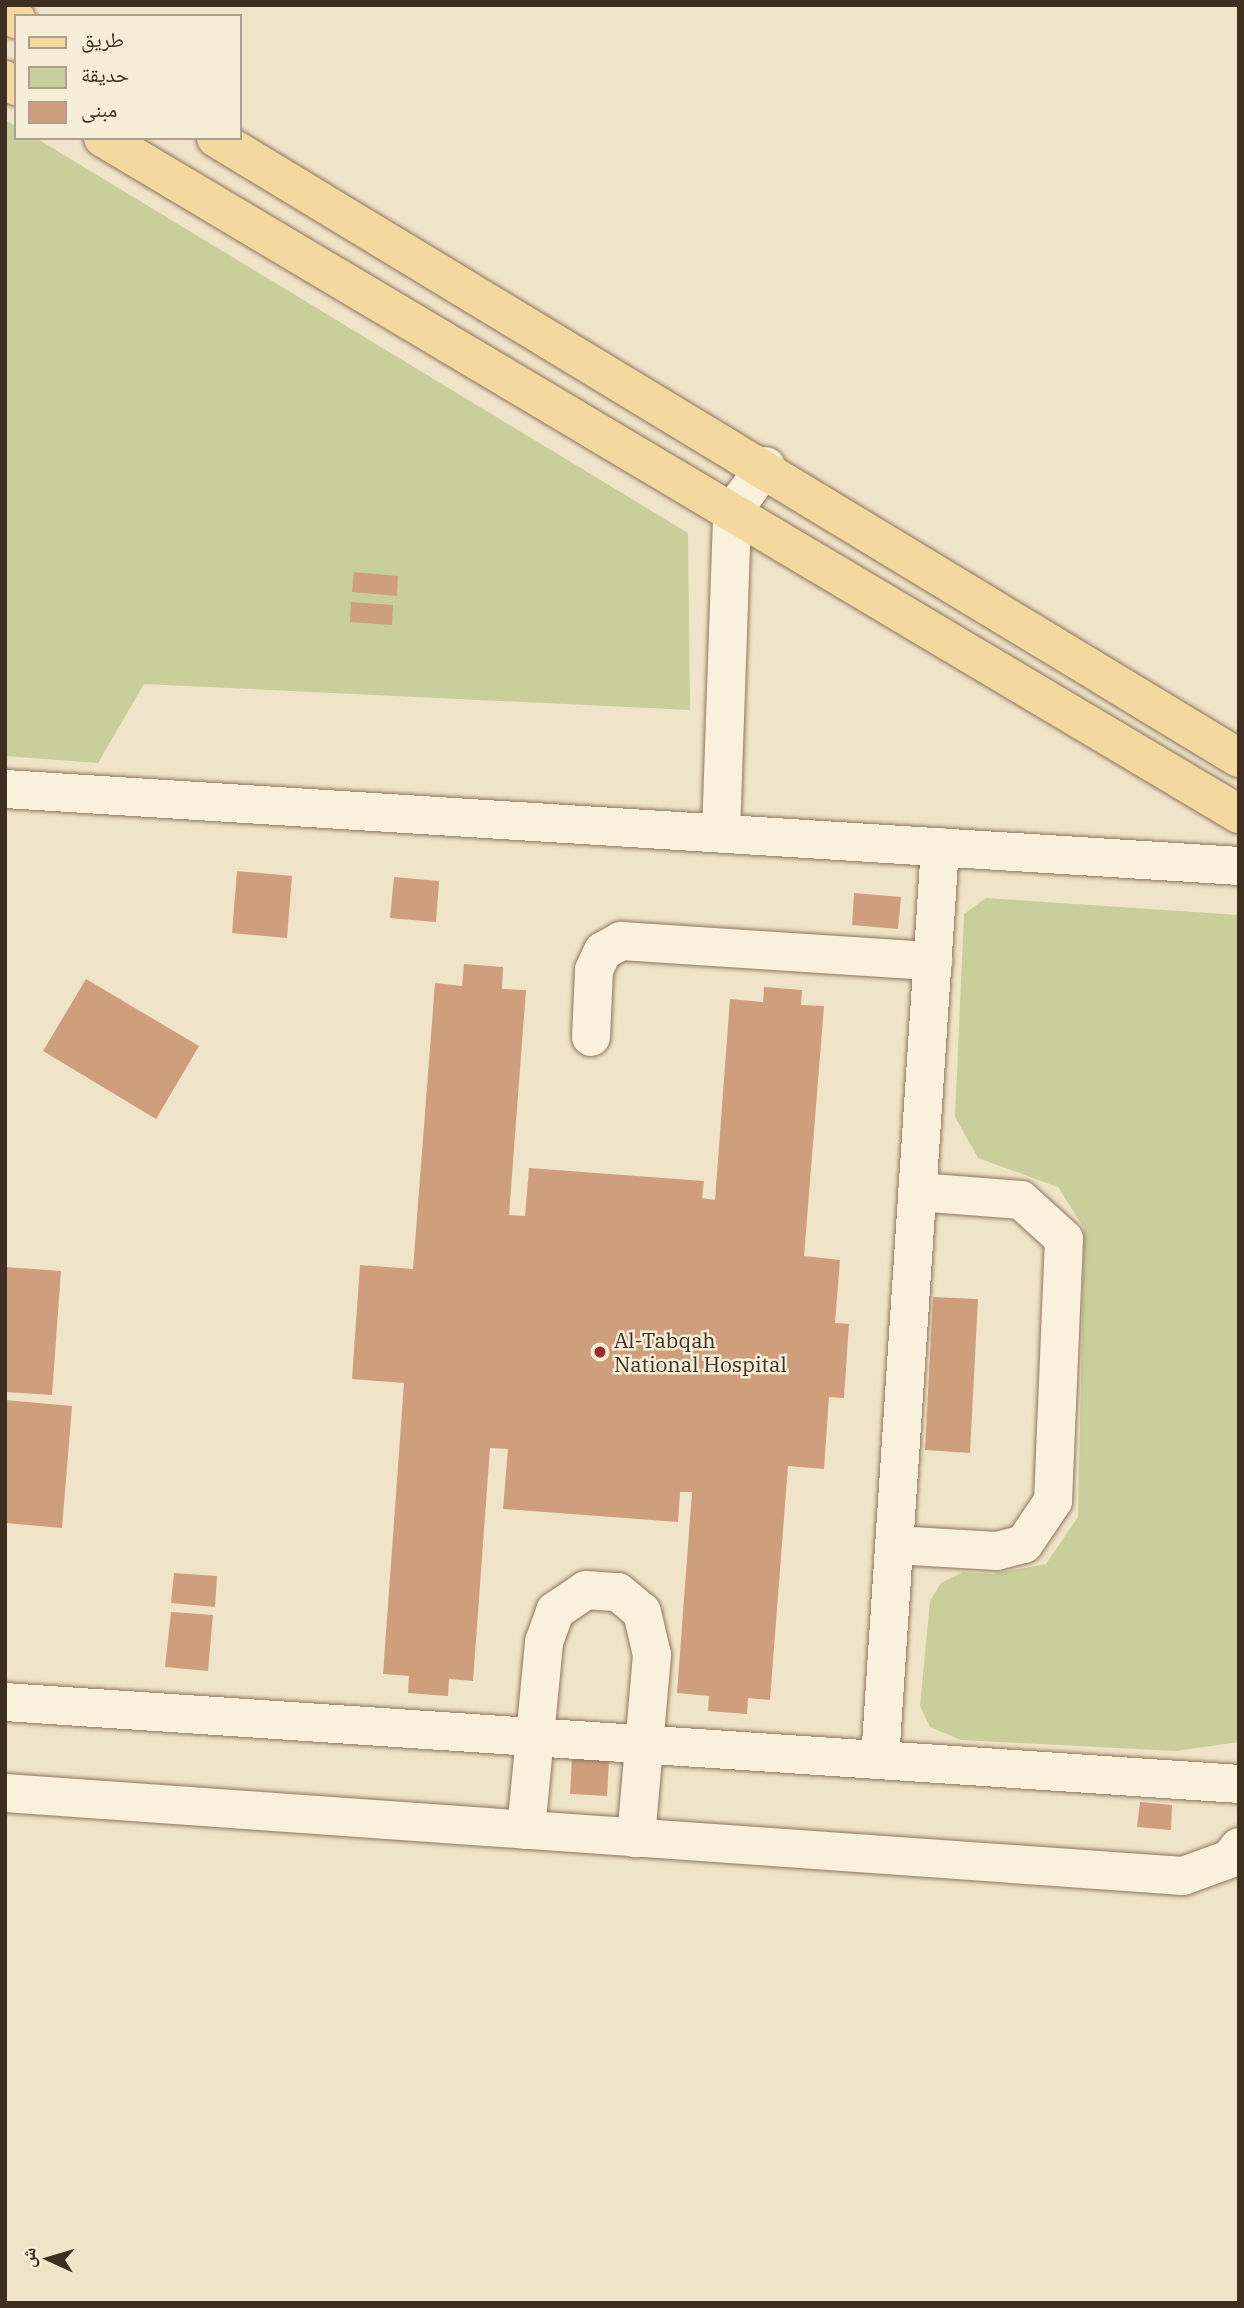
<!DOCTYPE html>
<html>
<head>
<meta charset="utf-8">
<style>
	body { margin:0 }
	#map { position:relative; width:1244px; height:2308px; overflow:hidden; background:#f0e4c8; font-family:"IBM Plex Serif","Noto Naskh Arabic",serif }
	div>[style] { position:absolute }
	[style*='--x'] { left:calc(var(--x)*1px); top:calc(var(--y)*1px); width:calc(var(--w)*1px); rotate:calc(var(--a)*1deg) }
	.green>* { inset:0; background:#c9cf9b }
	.building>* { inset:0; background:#cf9f7d }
	.roads { filter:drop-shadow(0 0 2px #8d765c) drop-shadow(0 0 2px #8d765c) }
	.minor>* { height:38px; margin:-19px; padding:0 19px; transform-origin:19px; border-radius:19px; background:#faf1dc }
	.major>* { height:38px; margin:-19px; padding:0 19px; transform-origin:19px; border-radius:19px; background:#f3d9a0 }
	.dots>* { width:19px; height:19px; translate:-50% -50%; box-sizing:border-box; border:4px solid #f7eed8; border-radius:50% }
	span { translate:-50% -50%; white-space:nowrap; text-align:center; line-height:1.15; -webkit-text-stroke:5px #f7eed8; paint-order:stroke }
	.poi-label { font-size:21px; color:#3d2e20 }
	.left { translate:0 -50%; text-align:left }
	.frame { position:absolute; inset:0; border:7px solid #3d2e20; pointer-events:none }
	.legend { position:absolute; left:14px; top:14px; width:228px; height:126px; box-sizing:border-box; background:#f7eed8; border:2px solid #ada18e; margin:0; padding:9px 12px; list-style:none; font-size:21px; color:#3d2e20 }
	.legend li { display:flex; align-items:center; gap:14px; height:35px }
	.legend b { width:35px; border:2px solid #ada18e }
	.north { position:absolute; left:14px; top:2224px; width:70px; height:70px; -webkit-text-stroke:5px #f7eed8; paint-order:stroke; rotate:274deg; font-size:19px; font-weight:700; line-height:28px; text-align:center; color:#3d2e20 }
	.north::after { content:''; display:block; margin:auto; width:24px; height:32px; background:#3d2e20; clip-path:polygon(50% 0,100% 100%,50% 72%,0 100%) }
</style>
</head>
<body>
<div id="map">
	<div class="green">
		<div style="clip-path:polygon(5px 120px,16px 126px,16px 138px,36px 138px,688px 533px,690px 710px,144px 684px,98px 763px,5px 756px)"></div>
		<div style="clip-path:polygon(986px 898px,1239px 915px,1239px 1742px,1175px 1751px,961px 1740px,930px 1727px,920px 1706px,930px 1601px,941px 1583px,963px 1572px,992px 1574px,1046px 1564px,1078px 1517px,1084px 1228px,1058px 1187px,978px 1158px,955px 1117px,964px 914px)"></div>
	</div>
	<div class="building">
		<div style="clip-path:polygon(354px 572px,398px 576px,397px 596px,352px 592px)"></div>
		<div style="clip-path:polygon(351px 602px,393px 605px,392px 625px,350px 622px)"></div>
		<div style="clip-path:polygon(237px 871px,292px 876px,287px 938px,232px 933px)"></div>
		<div style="clip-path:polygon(394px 877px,439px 881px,436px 922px,390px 918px)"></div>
		<div style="clip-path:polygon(854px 893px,901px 897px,898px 929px,852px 925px)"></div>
		<div style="clip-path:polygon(464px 964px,503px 967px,502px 989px,526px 990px,509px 1215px,525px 1216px,529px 1168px,704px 1181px,702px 1198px,715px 1200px,730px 999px,763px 1002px,764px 987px,802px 990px,801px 1005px,824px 1006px,804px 1256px,840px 1260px,835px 1323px,849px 1324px,844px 1398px,829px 1397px,824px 1469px,788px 1466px,770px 1700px,748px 1698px,747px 1714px,708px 1711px,709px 1696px,677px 1693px,692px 1492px,680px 1492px,678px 1522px,503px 1509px,508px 1449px,490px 1448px,473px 1681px,449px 1679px,448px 1696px,408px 1693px,409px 1676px,383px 1674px,404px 1383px,352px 1379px,360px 1265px,413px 1269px,435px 983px,462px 986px)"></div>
		<div style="clip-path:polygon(86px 979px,199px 1046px,156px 1119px,43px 1051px)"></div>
		<div style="clip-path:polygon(5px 1267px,61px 1271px,52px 1395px,5px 1392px)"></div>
		<div style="clip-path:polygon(933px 1297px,978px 1299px,970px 1453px,925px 1450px)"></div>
		<div style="clip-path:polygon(5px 1400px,72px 1406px,62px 1528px,5px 1523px)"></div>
		<div style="clip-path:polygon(174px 1573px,217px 1576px,215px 1607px,171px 1603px)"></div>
		<div style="clip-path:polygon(171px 1612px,213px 1615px,208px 1671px,165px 1667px)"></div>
		<div style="clip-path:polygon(572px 1758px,609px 1761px,607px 1796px,570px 1794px)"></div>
		<div style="clip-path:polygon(1140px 1802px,1172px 1805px,1171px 1830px,1137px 1827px)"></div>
	</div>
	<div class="roads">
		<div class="minor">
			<div style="--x:5;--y:789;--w:1236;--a:3.57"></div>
			<div style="--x:721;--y:833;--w:321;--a:-88"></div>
			<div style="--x:732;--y:512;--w:57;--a:-53.5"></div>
			<div style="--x:591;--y:1037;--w:67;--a:-87.4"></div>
			<div style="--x:594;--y:970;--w:21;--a:-65"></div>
			<div style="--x:603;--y:951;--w:21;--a:-29"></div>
			<div style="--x:621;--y:941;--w:313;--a:3.7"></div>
			<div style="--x:894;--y:1545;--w:103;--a:3.3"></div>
			<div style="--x:997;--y:1551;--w:28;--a:-15"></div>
			<div style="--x:1024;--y:1544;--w:52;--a:-56"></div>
			<div style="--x:1053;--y:1501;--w:262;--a:-87.6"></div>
			<div style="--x:1064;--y:1239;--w:58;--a:-137.8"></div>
			<div style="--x:1021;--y:1200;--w:104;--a:-175.6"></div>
			<div style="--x:5;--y:1702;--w:1237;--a:3.8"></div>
			<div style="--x:880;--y:1760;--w:915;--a:-86.24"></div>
			<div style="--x:5;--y:1793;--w:1181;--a:4.03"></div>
			<div style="--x:1183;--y:1876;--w:50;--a:-19.9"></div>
			<div style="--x:1230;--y:1859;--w:15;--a:-53"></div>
			<div style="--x:526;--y:1830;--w:189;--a:-84.5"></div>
			<div style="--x:544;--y:1642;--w:33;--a:-70"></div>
			<div style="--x:555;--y:1611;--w:37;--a:-34"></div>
			<div style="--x:586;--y:1590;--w:32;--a:4"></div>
			<div style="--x:618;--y:1592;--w:31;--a:40"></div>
			<div style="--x:642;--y:1612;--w:44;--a:76.9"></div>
			<div style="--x:652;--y:1655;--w:184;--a:95"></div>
		</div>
		<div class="major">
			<div style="--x:5;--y:13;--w:13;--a:29"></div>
			<div style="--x:5;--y:80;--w:13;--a:29"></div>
			<div style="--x:103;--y:138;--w:1322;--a:30.76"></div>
			<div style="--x:216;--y:138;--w:1196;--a:31.22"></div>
		</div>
	</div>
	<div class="dots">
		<div style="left:600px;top:1352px;background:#9e2a2b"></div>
	</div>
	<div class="poi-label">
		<span class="left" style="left:614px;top:1352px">Al-Tabqah<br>National Hospital</span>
	</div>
	<div class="frame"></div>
	<ul class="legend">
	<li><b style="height:9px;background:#f3d9a0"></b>طريق</li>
	<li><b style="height:19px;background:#c9cf9b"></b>حديقة</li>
	<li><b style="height:19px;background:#cf9f7d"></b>مبنى</li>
	</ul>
	<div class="north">ش</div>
</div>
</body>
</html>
